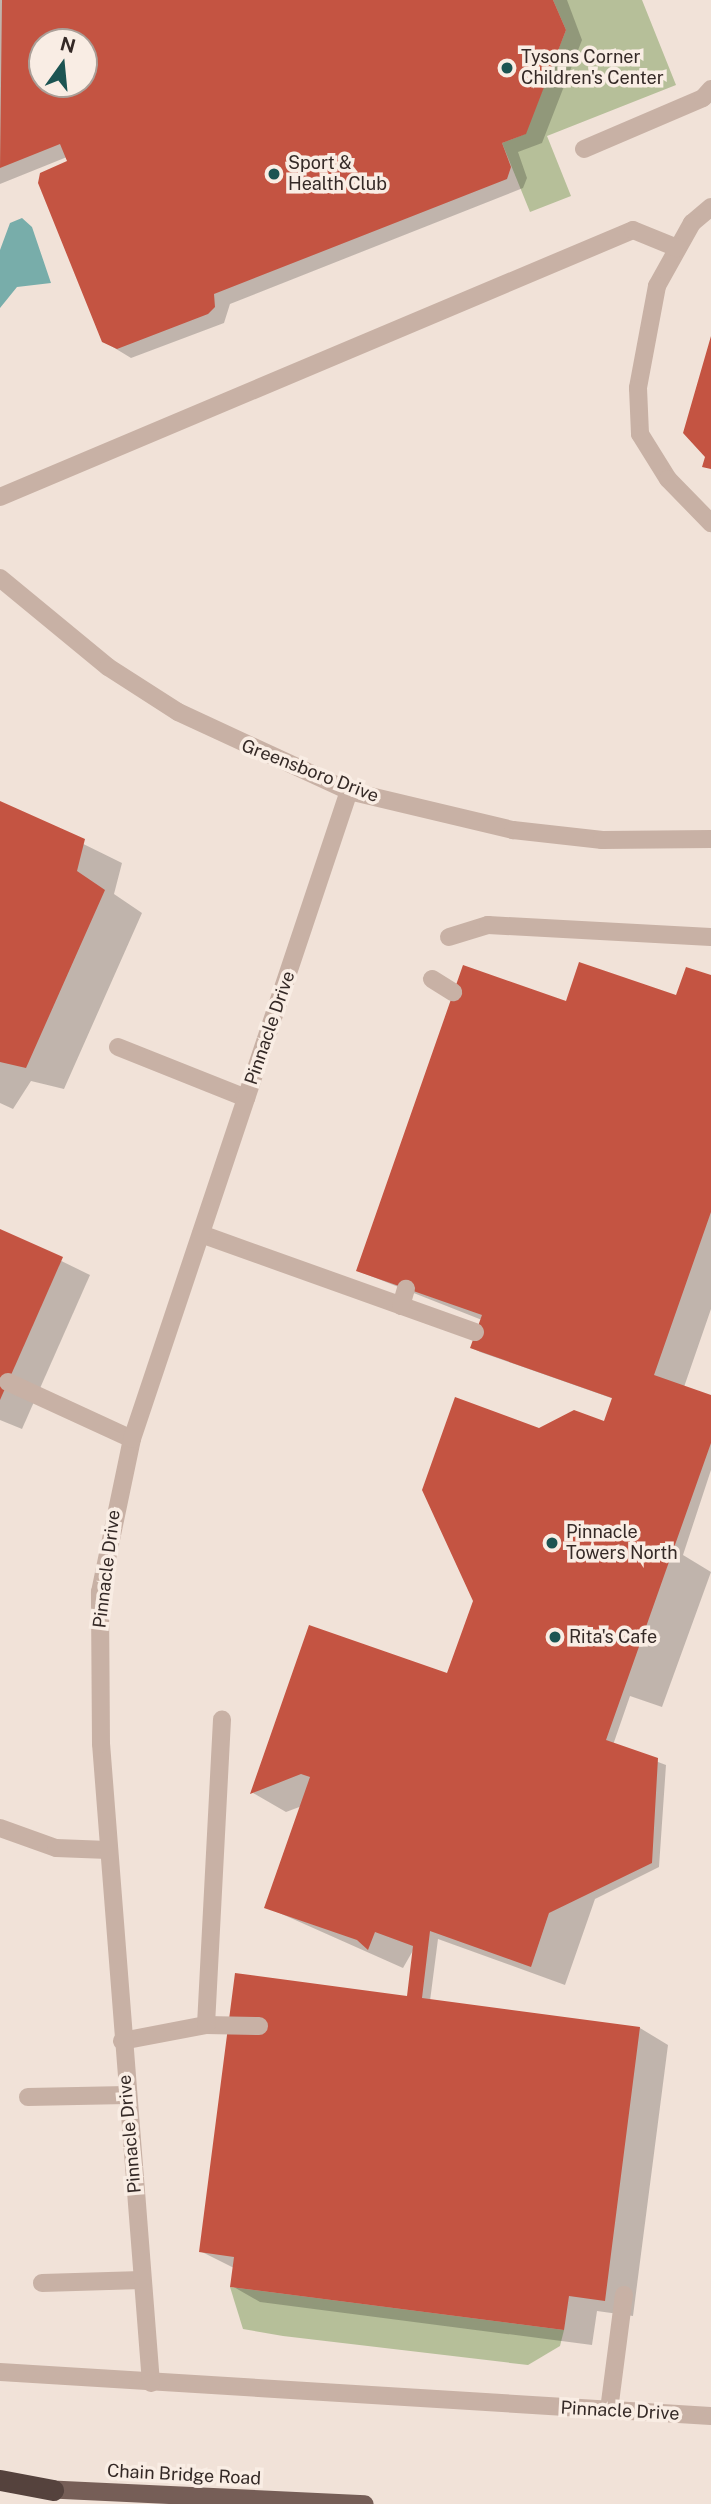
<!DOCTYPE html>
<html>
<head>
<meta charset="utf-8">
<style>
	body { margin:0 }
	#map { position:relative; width:711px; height:2504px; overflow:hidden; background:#f1e2d8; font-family:"Public Sans",sans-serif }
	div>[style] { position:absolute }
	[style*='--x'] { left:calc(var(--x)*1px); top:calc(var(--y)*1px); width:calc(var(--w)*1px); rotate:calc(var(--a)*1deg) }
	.green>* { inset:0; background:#b6bf99 }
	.water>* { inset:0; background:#78adaa }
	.shadow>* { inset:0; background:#0003 }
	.building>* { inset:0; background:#c45442 }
	.minor>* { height:18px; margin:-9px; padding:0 9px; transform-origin:9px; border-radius:9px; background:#c8b1a5 }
	.major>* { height:18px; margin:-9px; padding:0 9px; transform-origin:9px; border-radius:9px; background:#765e57 }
	.highway>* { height:21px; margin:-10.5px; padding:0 10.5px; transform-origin:10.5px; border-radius:10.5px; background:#55423d }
	.dots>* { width:19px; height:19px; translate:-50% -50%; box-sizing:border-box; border:4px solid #f9ede4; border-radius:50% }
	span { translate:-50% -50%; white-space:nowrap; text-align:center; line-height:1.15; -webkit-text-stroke:7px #f9ede4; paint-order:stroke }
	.poi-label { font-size:18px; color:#342926 }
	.left { translate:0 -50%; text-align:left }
	.street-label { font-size:18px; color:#342926 }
	.north { position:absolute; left:28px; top:28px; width:70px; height:70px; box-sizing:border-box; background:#f9ede4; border:2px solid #aa9f98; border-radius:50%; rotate:15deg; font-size:19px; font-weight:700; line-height:28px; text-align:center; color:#342926 }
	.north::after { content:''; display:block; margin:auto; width:24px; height:32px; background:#1c5452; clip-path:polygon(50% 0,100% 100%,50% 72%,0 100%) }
</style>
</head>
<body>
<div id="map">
	<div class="green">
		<div style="clip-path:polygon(553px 0,642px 0,676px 85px,547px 136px,571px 196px,530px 212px,502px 143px,525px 134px,566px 30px)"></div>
		<div style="clip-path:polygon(230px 2287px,564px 2330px,560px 2346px,528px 2365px,283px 2336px,243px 2329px)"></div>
	</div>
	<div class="water">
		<div style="clip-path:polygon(22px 218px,32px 227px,51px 283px,17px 287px,0 308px,0 250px,10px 223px)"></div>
	</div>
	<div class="shadow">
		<div style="clip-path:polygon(evenodd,0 0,567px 0,582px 40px,542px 143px,518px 152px,527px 178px,523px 188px,230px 304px,224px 323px,131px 358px,103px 341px,67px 157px,0 184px,0 0,42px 42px,84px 42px,84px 84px,42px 84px,42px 42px)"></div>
		<div style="clip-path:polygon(0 803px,122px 863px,114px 894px,142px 913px,64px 1089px,31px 1081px,13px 1109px,0 1103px)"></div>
		<div style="clip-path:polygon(711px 977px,711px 1309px,684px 1387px,711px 1397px,711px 1470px,683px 1555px,711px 1572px,662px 1707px,630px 1696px,613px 1745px,666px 1765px,659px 1867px,595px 1899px,565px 1985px,438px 1939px,430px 2001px,640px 2028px,668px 2045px,633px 2316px,597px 2311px,592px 2345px,260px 2302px,232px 2286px,234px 2268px,200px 2251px,408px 1998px,415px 1947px,403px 1968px,266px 1907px,302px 1806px,286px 1812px,253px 1793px,456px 1678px,539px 1430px,604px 1422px,614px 1399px,480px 1352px,472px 1348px,482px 1320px,358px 1271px,567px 1003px,677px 997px)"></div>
		<div style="clip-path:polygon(0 1231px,90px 1275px,22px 1429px,0 1420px)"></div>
	</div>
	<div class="building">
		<div style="clip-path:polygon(evenodd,553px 0,566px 30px,526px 134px,502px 143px,511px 167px,507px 179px,214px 294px,215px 307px,208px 314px,117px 349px,102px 342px,38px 183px,40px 173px,67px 161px,60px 144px,0 168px,2px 0,553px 0,42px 42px,84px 42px,84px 84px,42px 84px,42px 42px)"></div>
		<div style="clip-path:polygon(711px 336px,711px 469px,702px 467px,705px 457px,683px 433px)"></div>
		<div style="clip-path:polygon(0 801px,85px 839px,77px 871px,105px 890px,26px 1068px,0 1062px)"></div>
		<div style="clip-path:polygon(579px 962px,676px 995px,686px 967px,711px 975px,711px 1212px,654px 1375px,711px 1395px,711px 1443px,606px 1740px,658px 1758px,652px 1863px,549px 1913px,531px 1967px,430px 1931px,422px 1998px,640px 2027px,605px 2301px,569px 2296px,564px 2330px,230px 2287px,234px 2257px,199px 2252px,235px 1973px,407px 1996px,413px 1946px,375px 1932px,368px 1950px,357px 1940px,264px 1908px,310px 1777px,301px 1774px,250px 1794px,309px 1625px,447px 1673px,473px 1601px,422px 1490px,455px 1397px,539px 1428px,574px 1410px,604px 1421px,612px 1398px,470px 1348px,482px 1315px,356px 1271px,463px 965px,566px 1001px)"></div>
		<div style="clip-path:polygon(0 1229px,63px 1257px,0 1400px)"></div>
	</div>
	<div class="minor">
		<div style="--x:584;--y:149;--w:129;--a:-23.2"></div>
		<div style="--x:703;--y:98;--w:12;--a:-48"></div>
		<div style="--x:711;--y:207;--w:25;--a:140"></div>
		<div style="--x:692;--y:223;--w:72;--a:119.1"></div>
		<div style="--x:657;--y:286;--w:104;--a:100.6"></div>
		<div style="--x:638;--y:388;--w:46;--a:87.5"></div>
		<div style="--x:640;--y:434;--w:53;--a:58.1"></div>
		<div style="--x:668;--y:479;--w:62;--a:45.7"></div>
		<div style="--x:0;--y:497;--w:687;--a:-22.87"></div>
		<div style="--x:633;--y:230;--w:48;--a:22.2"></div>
		<div style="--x:0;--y:578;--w:140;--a:39.5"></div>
		<div style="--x:108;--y:667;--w:83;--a:32.7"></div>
		<div style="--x:178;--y:712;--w:188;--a:24.8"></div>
		<div style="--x:349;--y:791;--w:169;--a:13.4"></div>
		<div style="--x:513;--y:830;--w:90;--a:6.4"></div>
		<div style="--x:602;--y:840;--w:109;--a:-0.5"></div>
		<div style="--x:449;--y:937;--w:41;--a:-17.1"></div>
		<div style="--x:488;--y:925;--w:223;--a:3.1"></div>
		<div style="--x:432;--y:979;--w:25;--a:32"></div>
		<div style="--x:118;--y:1047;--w:138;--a:21.7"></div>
		<div style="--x:201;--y:1234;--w:291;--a:19.7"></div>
		<div style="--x:401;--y:1306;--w:18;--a:-74"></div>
		<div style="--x:8;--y:1382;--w:136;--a:24.7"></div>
		<div style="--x:0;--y:1828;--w:59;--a:19.7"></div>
		<div style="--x:56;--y:1848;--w:52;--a:2.2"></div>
		<div style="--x:206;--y:2025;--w:53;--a:1.1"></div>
		<div style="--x:122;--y:2041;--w:86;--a:-10.8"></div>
		<div style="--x:206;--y:2025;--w:306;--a:-87"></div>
		<div style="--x:28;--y:2097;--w:99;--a:-1.2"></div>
		<div style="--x:42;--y:2283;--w:100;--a:-1.7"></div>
		<div style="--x:0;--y:2372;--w:712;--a:3.54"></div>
		<div style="--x:151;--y:2383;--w:641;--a:-94.47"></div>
		<div style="--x:101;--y:1744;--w:152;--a:-90.4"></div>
		<div style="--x:100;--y:1592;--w:156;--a:-78.2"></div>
		<div style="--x:132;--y:1439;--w:683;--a:-71.49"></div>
		<div style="--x:609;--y:2410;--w:116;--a:-82.6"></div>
	</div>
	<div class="major">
		<div style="--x:42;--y:2489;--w:323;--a:2.7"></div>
	</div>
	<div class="highway">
		<div style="--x:0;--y:2480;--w:54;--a:10.7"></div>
	</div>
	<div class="dots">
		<div style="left:507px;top:68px;background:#1c5452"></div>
		<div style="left:274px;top:174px;background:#1c5452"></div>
		<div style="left:552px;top:1543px;background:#1c5452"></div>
		<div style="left:555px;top:1637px;background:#1c5452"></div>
	</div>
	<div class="poi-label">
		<span class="left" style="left:521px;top:68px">Tysons Corner<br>Children's Center</span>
		<span class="left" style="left:288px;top:174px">Sport &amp;<br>Health Club</span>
		<span class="left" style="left:566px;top:1543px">Pinnacle<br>Towers North</span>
		<span class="left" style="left:569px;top:1637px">Rita's Cafe</span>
	</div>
	<div class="street-label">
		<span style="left:310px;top:771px;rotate:21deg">Greensboro Drive</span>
		<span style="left:270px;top:1028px;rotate:-71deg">Pinnacle Drive</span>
		<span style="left:107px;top:1569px;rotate:-83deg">Pinnacle Drive</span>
		<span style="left:130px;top:2134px;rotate:-95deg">Pinnacle Drive</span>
		<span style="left:620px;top:2411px;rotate:3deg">Pinnacle Drive</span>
		<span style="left:184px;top:2475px;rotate:3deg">Chain Bridge Road</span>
	</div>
	<div class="north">N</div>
</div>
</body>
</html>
